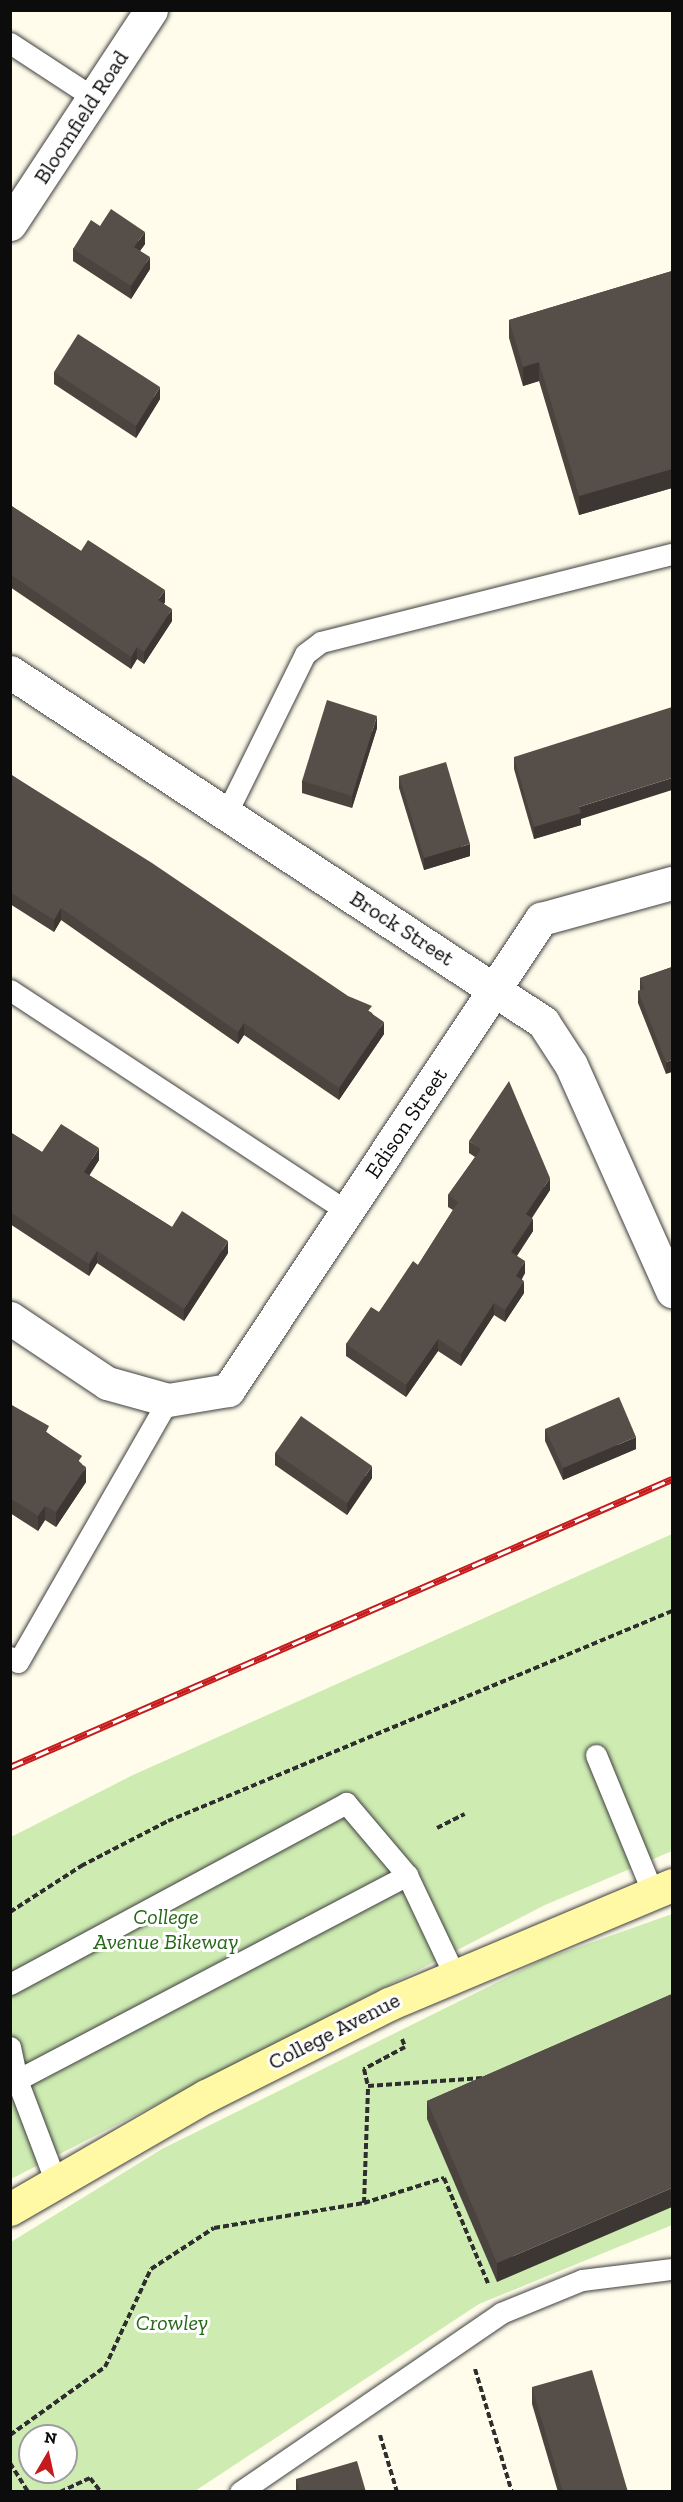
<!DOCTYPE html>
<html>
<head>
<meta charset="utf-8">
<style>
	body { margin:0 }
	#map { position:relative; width:683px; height:2502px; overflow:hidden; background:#fffceb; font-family:"Zilla Slab",serif }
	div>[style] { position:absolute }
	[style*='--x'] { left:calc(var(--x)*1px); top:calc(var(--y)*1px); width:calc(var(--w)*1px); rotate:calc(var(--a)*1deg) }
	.green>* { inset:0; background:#ceecb2 }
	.path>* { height:4px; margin-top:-2px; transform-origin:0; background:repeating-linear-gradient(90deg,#2e2e2e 0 6px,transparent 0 9px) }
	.roads { filter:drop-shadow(0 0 2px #3f3f3f) drop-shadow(0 0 2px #3f3f3f) }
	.lane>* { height:21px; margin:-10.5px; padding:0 10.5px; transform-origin:10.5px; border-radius:10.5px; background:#fff }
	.street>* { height:33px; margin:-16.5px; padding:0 16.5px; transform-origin:16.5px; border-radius:16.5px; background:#fff }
	.secondary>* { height:33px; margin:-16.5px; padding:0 16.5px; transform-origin:16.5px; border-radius:16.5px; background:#fff9a6 }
	.rail>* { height:7px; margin-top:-3.5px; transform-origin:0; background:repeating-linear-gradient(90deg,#fff 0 14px,#c61b1c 0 28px); box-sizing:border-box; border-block:2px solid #c61b1c }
	.wall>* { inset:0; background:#4a433e }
	.shaded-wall>* { inset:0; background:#3c3732 }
	.building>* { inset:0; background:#564e48 }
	span { translate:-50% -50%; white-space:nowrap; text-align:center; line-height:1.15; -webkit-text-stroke:6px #fff; paint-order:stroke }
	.street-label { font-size:22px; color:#0c0c0c }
	.park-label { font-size:22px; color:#266818; font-style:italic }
	.frame { position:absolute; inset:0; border:12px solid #0c0c0c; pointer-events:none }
	.north { position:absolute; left:18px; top:2424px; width:60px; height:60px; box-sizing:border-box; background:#fff; border:2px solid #9e9e9e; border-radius:50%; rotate:9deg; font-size:16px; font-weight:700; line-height:24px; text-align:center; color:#0c0c0c }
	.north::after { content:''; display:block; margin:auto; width:21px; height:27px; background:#c61b1c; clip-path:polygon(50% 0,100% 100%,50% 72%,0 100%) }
</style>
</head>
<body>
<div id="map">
	<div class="green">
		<div style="clip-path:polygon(672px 1534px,672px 1851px,545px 1905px,11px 2179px,11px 1837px,133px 1775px)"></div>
		<div style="clip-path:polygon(evenodd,672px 1914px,672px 2225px,479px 2304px,195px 2491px,11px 2492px,11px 2242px,162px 2149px,542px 1960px,672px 1914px,30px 2436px,66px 2436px,66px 2472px,30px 2472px,30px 2436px)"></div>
	</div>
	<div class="path">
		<div style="--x:437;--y:1828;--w:31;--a:-27"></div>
		<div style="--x:10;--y:1912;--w:85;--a:-32.9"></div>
		<div style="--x:81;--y:1866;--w:98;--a:-27.3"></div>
		<div style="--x:168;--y:1821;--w:546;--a:-22.62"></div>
		<div style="--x:402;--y:2039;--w:9;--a:69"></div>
		<div style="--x:405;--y:2047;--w:47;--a:151.8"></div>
		<div style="--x:364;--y:2069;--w:17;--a:77"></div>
		<div style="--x:368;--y:2086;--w:115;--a:-4"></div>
		<div style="--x:364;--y:2203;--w:117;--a:-88"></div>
		<div style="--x:475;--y:2369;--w:128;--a:73.3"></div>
		<div style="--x:10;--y:2435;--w:117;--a:-35.6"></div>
		<div style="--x:105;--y:2367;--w:108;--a:-64.9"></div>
		<div style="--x:151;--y:2269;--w:75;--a:-33.1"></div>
		<div style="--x:214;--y:2228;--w:152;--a:-9.5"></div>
		<div style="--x:364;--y:2203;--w:84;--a:-17.4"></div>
		<div style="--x:444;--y:2178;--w:114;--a:67.3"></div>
		<div style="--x:380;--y:2435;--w:59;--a:73.4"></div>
		<div style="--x:10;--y:2463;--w:34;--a:58"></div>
		<div style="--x:60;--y:2492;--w:33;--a:-25"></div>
		<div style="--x:90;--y:2478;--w:18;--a:52"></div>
	</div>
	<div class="roads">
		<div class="lane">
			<div style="--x:10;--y:43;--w:100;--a:33.2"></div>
			<div style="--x:227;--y:812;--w:176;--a:-63.7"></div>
			<div style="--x:305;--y:654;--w:20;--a:-37"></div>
			<div style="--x:321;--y:642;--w:362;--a:-14.1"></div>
			<div style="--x:10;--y:990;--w:403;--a:33.3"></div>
			<div style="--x:10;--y:1657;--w:9;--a:32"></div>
			<div style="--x:18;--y:1662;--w:302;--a:-60.2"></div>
			<div style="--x:596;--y:1755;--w:149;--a:67.6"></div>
			<div style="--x:10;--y:1984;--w:382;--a:-28.3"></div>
			<div style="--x:346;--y:1803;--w:94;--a:49.7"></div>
			<div style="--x:10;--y:2047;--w:34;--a:78"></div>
			<div style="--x:55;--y:2180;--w:107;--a:-110.8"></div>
			<div style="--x:17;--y:2080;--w:441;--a:-27.7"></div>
			<div style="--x:407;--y:1875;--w:107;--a:64.6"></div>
			<div style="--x:240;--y:2492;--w:316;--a:-34.4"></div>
			<div style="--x:501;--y:2313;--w:87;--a:-22.2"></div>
			<div style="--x:582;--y:2280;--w:91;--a:-7"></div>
		</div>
		<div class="street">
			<div style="--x:10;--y:224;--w:256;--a:-56.6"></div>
			<div style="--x:10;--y:672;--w:638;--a:33.29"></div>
			<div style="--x:543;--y:1022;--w:51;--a:56.9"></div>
			<div style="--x:571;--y:1065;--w:248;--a:65.9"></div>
			<div style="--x:10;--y:1318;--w:117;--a:33.8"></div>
			<div style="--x:107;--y:1383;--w:63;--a:15.6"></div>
			<div style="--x:168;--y:1400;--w:61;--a:-9.5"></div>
			<div style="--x:228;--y:1390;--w:566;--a:-56.39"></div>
			<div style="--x:541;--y:919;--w:136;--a:-15.4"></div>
		</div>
		<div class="secondary">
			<div style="--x:10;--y:2209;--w:226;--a:-30"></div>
			<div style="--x:206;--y:2096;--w:205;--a:-26.7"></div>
			<div style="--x:389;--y:2004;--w:307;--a:-22.8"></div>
		</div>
	</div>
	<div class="rail">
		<div style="--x:10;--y:1767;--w:722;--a:-23.51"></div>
	</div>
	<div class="wall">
		<div style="clip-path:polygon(100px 226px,145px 244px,140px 251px,150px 269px,131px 299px,73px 261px,73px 249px)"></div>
		<div style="clip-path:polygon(672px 271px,672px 488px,579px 515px,539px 381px,523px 386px,509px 338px,509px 320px)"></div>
		<div style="clip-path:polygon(54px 372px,160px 399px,136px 438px,54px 384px)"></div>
		<div style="clip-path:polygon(10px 505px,81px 551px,165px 602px,164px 604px,172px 621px,144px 664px,137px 659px,131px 669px,10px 587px)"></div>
		<div style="clip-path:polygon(377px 728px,352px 808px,302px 793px,302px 781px)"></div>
		<div style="clip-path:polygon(514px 757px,581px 819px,581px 825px,534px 839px,514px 769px)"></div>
		<div style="clip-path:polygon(10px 774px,372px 1013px,384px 1034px,339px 1100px,244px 1035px,238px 1044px,61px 920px,54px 932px,10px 904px)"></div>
		<div style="clip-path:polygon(399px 776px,470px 856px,424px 870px,399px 788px)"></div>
		<div style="clip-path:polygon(672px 967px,666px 1074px,638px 1003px,638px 991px,640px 990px,640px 978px)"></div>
		<div style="clip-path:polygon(10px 1132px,42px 1152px,99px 1160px,89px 1175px,172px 1227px,228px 1253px,184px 1321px,97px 1263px,89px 1276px,10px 1224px)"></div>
		<div style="clip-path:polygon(469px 1141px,550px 1190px,532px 1218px,533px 1231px,517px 1256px,525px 1273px,522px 1279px,524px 1293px,505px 1322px,494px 1315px,461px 1366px,438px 1351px,406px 1397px,346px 1356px,346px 1344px,379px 1312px,418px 1265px,453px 1210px,448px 1207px,448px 1195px,475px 1157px,469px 1153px)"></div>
		<div style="clip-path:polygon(10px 1404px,49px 1434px,82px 1464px,86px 1482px,56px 1527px,45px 1520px,38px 1531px,10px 1513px)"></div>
		<div style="clip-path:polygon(545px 1429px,636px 1449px,563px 1480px,545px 1441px)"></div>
		<div style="clip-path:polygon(275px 1453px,372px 1478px,347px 1515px,275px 1465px)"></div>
		<div style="clip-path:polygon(672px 1994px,497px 2282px,427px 2119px,427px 2101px)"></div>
		<div style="clip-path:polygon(532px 2387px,628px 2492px,558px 2492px,532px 2404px)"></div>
		<div style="clip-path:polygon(296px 2479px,366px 2492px,296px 2492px)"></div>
	</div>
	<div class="shaded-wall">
		<div style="clip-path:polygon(145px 232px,145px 244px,134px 259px,134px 247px)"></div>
		<div style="clip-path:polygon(150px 257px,150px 269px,131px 299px,131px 286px)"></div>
		<div style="clip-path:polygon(539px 362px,539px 381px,523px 386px,523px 367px)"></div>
		<div style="clip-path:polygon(160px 387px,160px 399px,136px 438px,136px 426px)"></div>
		<div style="clip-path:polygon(672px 469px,672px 488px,579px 515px,579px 496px)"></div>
		<div style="clip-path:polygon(165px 590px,165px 602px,158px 612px,158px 600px)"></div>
		<div style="clip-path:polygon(172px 609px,172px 621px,144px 664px,144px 652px)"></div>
		<div style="clip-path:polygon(137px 647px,137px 659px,131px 669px,131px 657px)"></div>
		<div style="clip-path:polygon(377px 716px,377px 728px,352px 808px,352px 796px)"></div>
		<div style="clip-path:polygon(672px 778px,672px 790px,581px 819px,581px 825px,534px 839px,534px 827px,579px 807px)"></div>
		<div style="clip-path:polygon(470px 844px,470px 856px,424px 870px,424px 858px)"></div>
		<div style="clip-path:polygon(61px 908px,61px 920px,54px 932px,54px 920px)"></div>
		<div style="clip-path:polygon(384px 1022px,384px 1034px,339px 1100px,339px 1088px)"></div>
		<div style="clip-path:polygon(244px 1023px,244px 1035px,238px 1044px,238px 1032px)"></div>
		<div style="clip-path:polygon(672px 1060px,672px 1072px,666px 1074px,666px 1062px)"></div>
		<div style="clip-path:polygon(99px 1148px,99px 1160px,84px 1184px,84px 1172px)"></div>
		<div style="clip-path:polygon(550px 1178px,550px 1190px,526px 1226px,526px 1214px)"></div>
		<div style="clip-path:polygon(533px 1219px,533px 1231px,511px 1264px,511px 1252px)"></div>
		<div style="clip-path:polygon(228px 1241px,228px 1253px,184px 1321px,184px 1309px)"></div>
		<div style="clip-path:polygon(97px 1251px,97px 1263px,89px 1276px,89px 1264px)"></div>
		<div style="clip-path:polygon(525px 1261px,525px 1273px,516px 1288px,516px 1276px)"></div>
		<div style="clip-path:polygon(524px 1281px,524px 1293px,505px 1322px,505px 1310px)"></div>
		<div style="clip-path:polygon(494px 1303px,494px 1315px,461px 1366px,461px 1354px)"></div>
		<div style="clip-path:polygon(438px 1339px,438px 1351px,406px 1397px,406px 1385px)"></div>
		<div style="clip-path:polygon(636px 1437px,636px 1449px,563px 1480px,563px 1468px)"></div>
		<div style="clip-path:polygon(372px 1466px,372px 1478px,347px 1515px,347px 1503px)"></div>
		<div style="clip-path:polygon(86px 1467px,86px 1482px,56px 1527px,56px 1512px)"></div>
		<div style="clip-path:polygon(45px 1506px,45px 1520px,38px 1531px,38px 1516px)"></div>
		<div style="clip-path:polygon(672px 2188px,672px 2207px,497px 2282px,497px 2263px)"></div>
	</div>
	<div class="building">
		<div style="clip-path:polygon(111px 209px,145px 232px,134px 247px,150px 257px,131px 286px,73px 249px,91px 220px,100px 226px)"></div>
		<div style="clip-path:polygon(672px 271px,672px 469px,579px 496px,539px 362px,523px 367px,509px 320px)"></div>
		<div style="clip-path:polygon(78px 334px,160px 387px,136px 426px,54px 372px)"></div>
		<div style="clip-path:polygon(10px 505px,81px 551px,88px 540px,165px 590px,158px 600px,172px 609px,144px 652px,137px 647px,131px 657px,10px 574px)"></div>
		<div style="clip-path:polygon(327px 700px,377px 716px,352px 796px,302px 781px)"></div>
		<div style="clip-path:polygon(672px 707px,672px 778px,579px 807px,581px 813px,534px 827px,514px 757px)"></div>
		<div style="clip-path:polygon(446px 762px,470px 844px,424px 858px,399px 776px)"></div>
		<div style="clip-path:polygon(10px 774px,152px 863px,348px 996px,372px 1006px,368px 1011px,384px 1022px,339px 1088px,244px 1023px,238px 1032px,61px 908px,54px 920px,10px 892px)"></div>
		<div style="clip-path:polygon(672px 967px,672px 1060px,666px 1062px,638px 991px,644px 989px,640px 978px)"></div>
		<div style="clip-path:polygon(509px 1081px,550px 1178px,526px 1214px,533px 1219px,511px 1252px,525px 1261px,516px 1276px,524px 1281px,505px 1310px,494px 1303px,461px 1354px,438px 1339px,406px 1385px,346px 1344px,371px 1307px,379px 1312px,413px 1261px,418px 1265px,458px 1202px,448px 1195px,481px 1149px,469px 1141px)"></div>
		<div style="clip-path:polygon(61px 1124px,99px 1148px,84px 1172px,172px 1227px,182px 1211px,228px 1241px,184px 1309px,97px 1251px,89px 1264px,10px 1212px,10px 1132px,42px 1152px)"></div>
		<div style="clip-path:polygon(619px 1397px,636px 1437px,563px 1468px,545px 1429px)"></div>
		<div style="clip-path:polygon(10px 1404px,49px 1426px,46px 1432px,82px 1456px,78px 1462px,86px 1467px,56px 1512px,45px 1506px,38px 1516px,10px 1498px)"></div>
		<div style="clip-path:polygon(301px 1416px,372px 1466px,347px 1503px,275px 1453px)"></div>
		<div style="clip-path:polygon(672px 1994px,672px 2188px,497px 2263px,427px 2101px)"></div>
		<div style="clip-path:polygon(592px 2370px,628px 2492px,563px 2492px,532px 2387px)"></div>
		<div style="clip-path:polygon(357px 2461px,366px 2492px,300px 2492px,296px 2479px)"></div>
	</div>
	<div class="street-label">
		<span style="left:81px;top:117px;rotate:-57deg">Bloomfield Road</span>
		<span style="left:402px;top:928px;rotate:33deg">Brock Street</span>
		<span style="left:406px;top:1123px;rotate:-56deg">Edison Street</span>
		<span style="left:334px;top:2031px;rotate:-27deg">College Avenue</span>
	</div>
	<div class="park-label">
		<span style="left:166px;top:1929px">College<br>Avenue Bikeway</span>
		<span style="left:172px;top:2323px">Crowley</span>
	</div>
	<div class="frame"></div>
	<div class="north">N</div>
</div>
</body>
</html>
